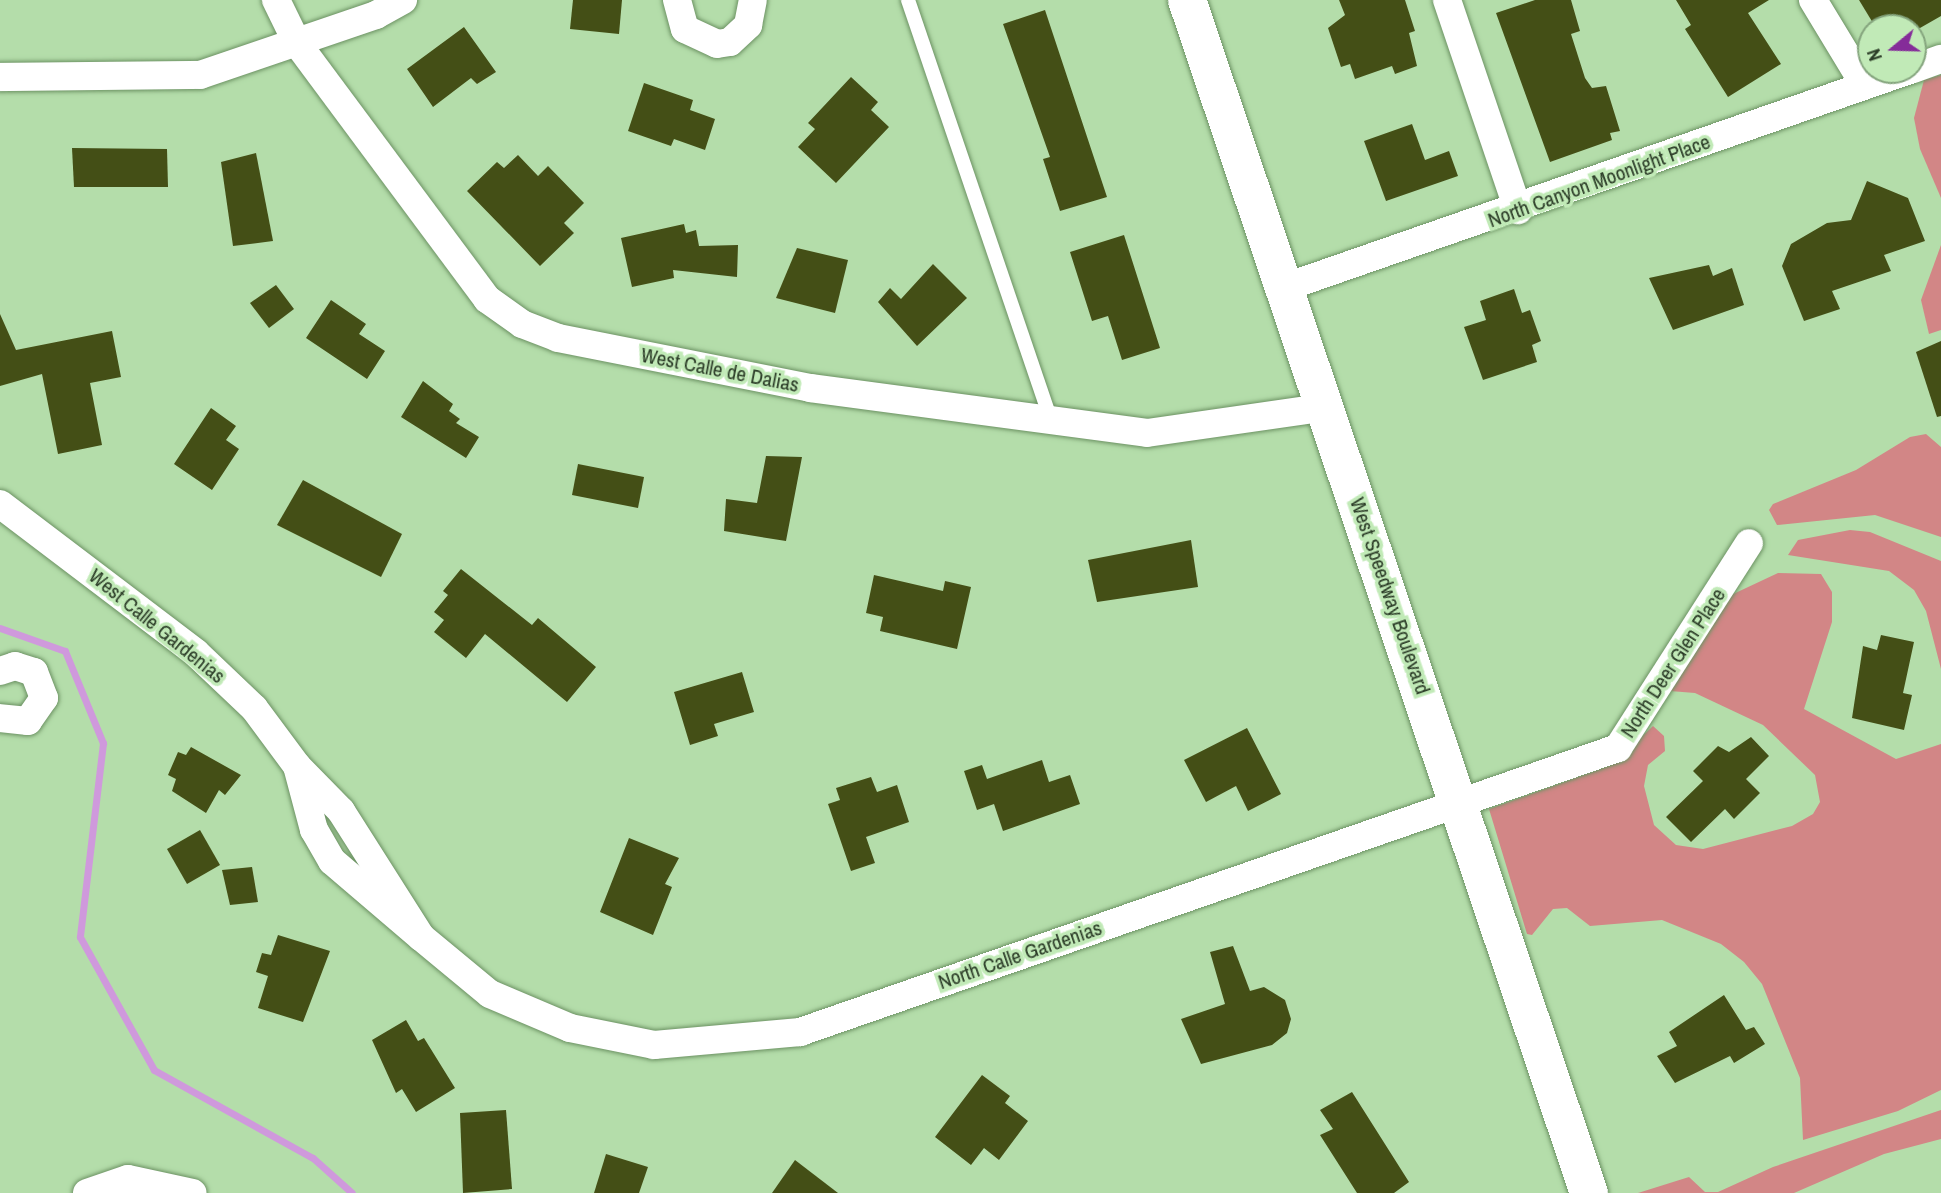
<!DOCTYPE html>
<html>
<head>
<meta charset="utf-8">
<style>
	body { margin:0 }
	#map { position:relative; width:1941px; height:1193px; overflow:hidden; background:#b4ddaa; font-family:"Archivo Narrow",sans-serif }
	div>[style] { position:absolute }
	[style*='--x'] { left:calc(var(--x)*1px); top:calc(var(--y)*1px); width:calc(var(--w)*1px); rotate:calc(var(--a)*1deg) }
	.green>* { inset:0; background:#d28686 }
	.stream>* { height:7px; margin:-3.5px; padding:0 3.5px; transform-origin:3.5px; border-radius:3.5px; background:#cf99dc }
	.building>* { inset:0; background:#444f16 }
	.roads { filter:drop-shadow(0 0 2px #6c9263) drop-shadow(0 0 2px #6c9263) }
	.lane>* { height:14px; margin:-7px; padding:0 7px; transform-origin:7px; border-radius:7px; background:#fff }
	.street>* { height:28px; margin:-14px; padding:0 14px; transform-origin:14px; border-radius:14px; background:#fff }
	.secondary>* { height:38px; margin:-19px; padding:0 19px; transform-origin:19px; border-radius:19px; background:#fff }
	span { translate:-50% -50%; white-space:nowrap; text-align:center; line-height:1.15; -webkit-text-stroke:7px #c1eab7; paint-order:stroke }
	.street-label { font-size:21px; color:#2c3d28 }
	.north { position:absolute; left:1857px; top:14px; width:70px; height:70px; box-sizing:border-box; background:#c1eab7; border:2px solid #85a57e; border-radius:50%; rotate:251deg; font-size:19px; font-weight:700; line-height:28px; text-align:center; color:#2c3d28 }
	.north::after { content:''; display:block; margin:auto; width:24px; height:32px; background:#852c99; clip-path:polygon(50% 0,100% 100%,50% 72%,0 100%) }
</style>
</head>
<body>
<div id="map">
	<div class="green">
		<div style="clip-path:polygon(1941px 75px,1941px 198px,1920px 149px,1914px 118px,1924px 80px)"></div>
		<div style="clip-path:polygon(1941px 245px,1941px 330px,1929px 334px,1921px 300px)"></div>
		<div style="clip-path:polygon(1926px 434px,1941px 447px,1941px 537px,1875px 515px,1777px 525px,1769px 510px,1773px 504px,1856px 470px,1910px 437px)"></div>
		<div style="clip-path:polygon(1850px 530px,1870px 532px,1941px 561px,1941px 669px,1926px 611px,1914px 590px,1889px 571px,1788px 555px,1798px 540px)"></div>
		<div style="clip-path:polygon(1778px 573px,1821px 574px,1832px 592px,1832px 622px,1804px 709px,1896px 759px,1941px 744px,1941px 1090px,1898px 1111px,1803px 1140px,1800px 1078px,1762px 984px,1744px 962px,1721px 944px,1662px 920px,1590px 926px,1567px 908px,1553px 909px,1532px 935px,1527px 934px,1489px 809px,1612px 765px,1653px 726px,1664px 736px,1665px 751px,1648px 765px,1644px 786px,1654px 825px,1676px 845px,1703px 849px,1792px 826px,1813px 814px,1820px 802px,1815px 775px,1763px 725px,1695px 693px,1670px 691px,1729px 596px)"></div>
		<div style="clip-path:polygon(1941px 1110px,1941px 1139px,1884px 1154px,1794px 1193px,1638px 1193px,1689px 1177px,1705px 1192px,1718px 1192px,1773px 1167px)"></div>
	</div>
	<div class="stream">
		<div style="--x:0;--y:628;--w:69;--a:19.5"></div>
		<div style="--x:65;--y:651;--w:100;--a:67.6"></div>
		<div style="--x:103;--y:743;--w:195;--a:96.8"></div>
		<div style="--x:80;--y:937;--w:152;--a:60.9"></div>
		<div style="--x:154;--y:1070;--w:182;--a:29"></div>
		<div style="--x:313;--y:1158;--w:52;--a:41.9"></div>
	</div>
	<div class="building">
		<div style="clip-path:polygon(573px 0,622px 0,619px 34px,570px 29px)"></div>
		<div style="clip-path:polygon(1339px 0,1405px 0,1415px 31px,1409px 33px,1417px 66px,1395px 74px,1392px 66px,1355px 79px,1350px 64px,1341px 67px,1328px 28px,1345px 15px)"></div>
		<div style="clip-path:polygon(1535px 0,1571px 0,1580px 31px,1571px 34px,1585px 78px,1592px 88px,1606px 86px,1620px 131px,1610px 133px,1612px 140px,1550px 162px,1496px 13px)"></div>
		<div style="clip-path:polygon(1676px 0,1769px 0,1748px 13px,1781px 64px,1728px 97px,1685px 29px,1691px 25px)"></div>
		<div style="clip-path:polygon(1859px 0,1941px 0,1941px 16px,1920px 28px,1876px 28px)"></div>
		<div style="clip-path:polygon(1045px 10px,1107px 197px,1060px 211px,1043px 159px,1050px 157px,1003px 24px)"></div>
		<div style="clip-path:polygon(464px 27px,496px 72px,477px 84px,471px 78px,433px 107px,407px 69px)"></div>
		<div style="clip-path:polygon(851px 77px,878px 102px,871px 110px,889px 127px,836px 183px,798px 147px,815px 129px,808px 123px)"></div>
		<div style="clip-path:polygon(644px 83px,693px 100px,690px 110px,715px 119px,705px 150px,674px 139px,671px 146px,628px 131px)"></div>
		<div style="clip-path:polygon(1412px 124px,1425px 160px,1449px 151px,1458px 176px,1386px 201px,1364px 141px)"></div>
		<div style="clip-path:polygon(72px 148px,167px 149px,168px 187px,74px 187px)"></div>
		<div style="clip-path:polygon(256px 153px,273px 241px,233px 246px,221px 162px)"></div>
		<div style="clip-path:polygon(518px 155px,538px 176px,548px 166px,584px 203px,564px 223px,574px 233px,540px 266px,467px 191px,497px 162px,504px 168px)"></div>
		<div style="clip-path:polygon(1867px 181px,1908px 198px,1925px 241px,1884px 255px,1891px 271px,1832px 291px,1840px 309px,1804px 321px,1782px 266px,1791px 244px,1827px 223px,1851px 220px)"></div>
		<div style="clip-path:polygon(684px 224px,686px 233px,696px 230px,699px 246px,738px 245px,737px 277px,673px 270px,674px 278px,632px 287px,621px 238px)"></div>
		<div style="clip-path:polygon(1124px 235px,1160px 348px,1122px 360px,1108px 316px,1092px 321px,1070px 252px)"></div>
		<div style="clip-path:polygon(797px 248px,848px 260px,835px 313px,776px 298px)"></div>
		<div style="clip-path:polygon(933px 264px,967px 298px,917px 346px,878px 302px,890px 288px,901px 299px)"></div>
		<div style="clip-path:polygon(1709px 265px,1713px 276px,1732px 268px,1744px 305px,1673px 330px,1649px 278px)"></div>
		<div style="clip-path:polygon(276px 285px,294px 309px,269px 328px,250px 303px)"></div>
		<div style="clip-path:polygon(1514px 289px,1522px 313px,1530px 310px,1541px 341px,1532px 345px,1537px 362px,1483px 380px,1464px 327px,1486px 320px,1480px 301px)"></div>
		<div style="clip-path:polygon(331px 300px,366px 324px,359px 334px,385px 351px,367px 379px,306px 338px)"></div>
		<div style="clip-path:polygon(0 314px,16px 350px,112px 331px,121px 377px,90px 383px,102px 445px,58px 454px,42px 374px,0 386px)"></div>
		<div style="clip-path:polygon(1941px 341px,1941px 416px,1937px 417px,1916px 352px)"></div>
		<div style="clip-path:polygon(423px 381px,453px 404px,449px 411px,460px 419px,456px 423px,479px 437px,466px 458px,401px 417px)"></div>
		<div style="clip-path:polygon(211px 408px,236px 426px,226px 440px,239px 449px,212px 490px,174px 464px)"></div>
		<div style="clip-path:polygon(766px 456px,802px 457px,786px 541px,724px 531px,726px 499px,757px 503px)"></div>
		<div style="clip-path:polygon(578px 464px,644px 477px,638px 508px,572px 495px)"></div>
		<div style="clip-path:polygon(303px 480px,402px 534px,381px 577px,277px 525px)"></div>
		<div style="clip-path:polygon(1191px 540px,1198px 587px,1097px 602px,1088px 560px)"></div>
		<div style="clip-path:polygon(461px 569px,532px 625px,538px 618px,596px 667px,567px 702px,485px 634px,466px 658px,434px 632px,444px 620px,434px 612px,448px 595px,443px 591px)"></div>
		<div style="clip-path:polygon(874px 575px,943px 591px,945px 581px,971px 587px,957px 649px,880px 631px,883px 617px,866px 613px)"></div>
		<div style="clip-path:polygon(1881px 635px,1914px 642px,1903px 693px,1912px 695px,1904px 730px,1852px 718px,1863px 646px,1877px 650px)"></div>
		<div style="clip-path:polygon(742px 672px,754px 712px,714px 724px,718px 736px,690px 745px,674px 692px)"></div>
		<div style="clip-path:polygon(1247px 728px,1281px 794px,1248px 811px,1236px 786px,1206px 802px,1184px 760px)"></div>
		<div style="clip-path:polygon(1751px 737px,1769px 756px,1746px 779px,1760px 793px,1734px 819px,1725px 809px,1691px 842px,1666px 817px,1703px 781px,1693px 771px,1718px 746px,1729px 752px)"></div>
		<div style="clip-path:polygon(191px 747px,241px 775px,225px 795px,219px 790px,206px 813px,172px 791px,176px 779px,168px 775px,178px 752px,186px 755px)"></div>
		<div style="clip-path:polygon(1042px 760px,1049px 782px,1070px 775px,1080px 804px,1003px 831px,994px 804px,977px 810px,964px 771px,982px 765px,987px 779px)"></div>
		<div style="clip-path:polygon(871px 777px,877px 792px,897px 785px,909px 822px,866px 837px,875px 863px,851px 871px,828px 804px,840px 800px,836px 788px)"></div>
		<div style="clip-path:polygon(200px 830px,220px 865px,187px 884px,167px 849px)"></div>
		<div style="clip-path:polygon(629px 838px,679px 858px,665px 884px,672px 887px,653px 935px,600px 912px)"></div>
		<div style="clip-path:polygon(252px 867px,258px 902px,230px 905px,222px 870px)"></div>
		<div style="clip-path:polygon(278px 935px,330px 951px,303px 1022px,258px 1008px,268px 976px,256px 972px,262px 953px,271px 955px)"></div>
		<div style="clip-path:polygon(1233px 946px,1250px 991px,1264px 987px,1285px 1000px,1291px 1019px,1287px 1033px,1272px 1045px,1201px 1064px,1181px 1019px,1225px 1004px,1210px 952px)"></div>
		<div style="clip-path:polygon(1724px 995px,1746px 1030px,1754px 1027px,1765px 1044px,1734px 1063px,1730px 1056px,1675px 1083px,1657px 1056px,1677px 1046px,1669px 1032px)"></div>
		<div style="clip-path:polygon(406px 1020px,418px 1041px,424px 1038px,455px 1088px,416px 1112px,402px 1089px,396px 1093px,372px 1040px)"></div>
		<div style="clip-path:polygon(982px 1075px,1010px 1096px,1005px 1103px,1028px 1121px,999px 1160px,984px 1148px,971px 1165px,935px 1137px)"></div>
		<div style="clip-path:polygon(1352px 1092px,1409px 1182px,1394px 1193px,1357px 1193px,1320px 1135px,1333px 1129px,1320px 1110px)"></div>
		<div style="clip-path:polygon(506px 1110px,512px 1189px,463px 1193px,460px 1113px)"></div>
		<div style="clip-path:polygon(606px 1154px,648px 1167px,639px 1193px,594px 1193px)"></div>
		<div style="clip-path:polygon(795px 1160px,838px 1193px,772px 1193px)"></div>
	</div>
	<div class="roads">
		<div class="lane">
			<div style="--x:908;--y:0;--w:445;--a:71.2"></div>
		</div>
		<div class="street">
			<div style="--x:276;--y:0;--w:48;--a:64"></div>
			<div style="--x:297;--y:43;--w:319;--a:53.4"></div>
			<div style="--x:487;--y:299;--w:43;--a:35.5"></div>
			<div style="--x:522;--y:324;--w:39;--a:21"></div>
			<div style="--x:558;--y:338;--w:257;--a:11.2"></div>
			<div style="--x:810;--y:388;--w:340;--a:7.6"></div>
			<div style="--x:1147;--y:433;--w:182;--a:-8.2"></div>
			<div style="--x:677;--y:0;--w:30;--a:75"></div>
			<div style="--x:685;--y:29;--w:35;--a:25"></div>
			<div style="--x:717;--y:44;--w:13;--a:-9"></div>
			<div style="--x:730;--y:42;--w:25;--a:-43"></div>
			<div style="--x:748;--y:25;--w:25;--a:-79"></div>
			<div style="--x:1447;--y:0;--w:222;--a:71.3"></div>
			<div style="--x:1813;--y:0;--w:100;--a:58.8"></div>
			<div style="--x:1913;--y:69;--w:30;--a:-20"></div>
			<div style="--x:0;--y:77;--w:200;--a:-0.6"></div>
			<div style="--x:200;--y:75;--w:186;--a:-18.8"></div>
			<div style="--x:376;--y:15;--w:31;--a:-29"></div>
			<div style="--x:1286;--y:287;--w:661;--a:-19.18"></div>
			<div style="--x:0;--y:504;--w:246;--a:37.2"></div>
			<div style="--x:196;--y:653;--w:80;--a:43.5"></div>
			<div style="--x:254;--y:708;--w:72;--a:53.4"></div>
			<div style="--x:297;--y:766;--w:63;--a:45.6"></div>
			<div style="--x:341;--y:811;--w:149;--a:57.6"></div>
			<div style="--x:421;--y:937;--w:117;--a:-139.5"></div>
			<div style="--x:332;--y:861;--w:36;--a:-120"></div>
			<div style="--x:314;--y:830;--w:66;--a:-104.9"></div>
			<div style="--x:0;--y:671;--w:16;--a:-18"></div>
			<div style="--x:15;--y:666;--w:20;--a:18"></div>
			<div style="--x:34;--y:672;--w:28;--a:69"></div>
			<div style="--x:44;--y:698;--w:28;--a:125"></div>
			<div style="--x:28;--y:721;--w:28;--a:-174"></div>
			<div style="--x:421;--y:937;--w:89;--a:39.6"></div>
			<div style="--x:490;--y:994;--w:87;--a:23"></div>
			<div style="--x:570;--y:1028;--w:86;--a:11.4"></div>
			<div style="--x:654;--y:1045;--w:147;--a:-5.1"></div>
			<div style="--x:800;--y:1032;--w:866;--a:-19.15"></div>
			<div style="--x:1618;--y:748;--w:243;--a:-57.4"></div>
			<div style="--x:87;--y:1193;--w:43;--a:-18.9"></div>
			<div style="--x:128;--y:1179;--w:66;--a:12.2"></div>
		</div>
		<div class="secondary">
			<div style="--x:1187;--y:0;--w:1259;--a:71.38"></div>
		</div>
	</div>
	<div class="street-label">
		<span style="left:1599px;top:181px;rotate:-20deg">North Canyon Moonlight Place</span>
		<span style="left:720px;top:370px;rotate:11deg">West Calle de Dalias</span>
		<span style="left:1390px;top:596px;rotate:71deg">West Speedway Boulevard</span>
		<span style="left:157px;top:626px;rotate:39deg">West Calle Gardenias</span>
		<span style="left:1673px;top:663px;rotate:-57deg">North Deer Glen Place</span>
		<span style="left:1020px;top:955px;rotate:-19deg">North Calle Gardenias</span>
	</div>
	<div class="north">N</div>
</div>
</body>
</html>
